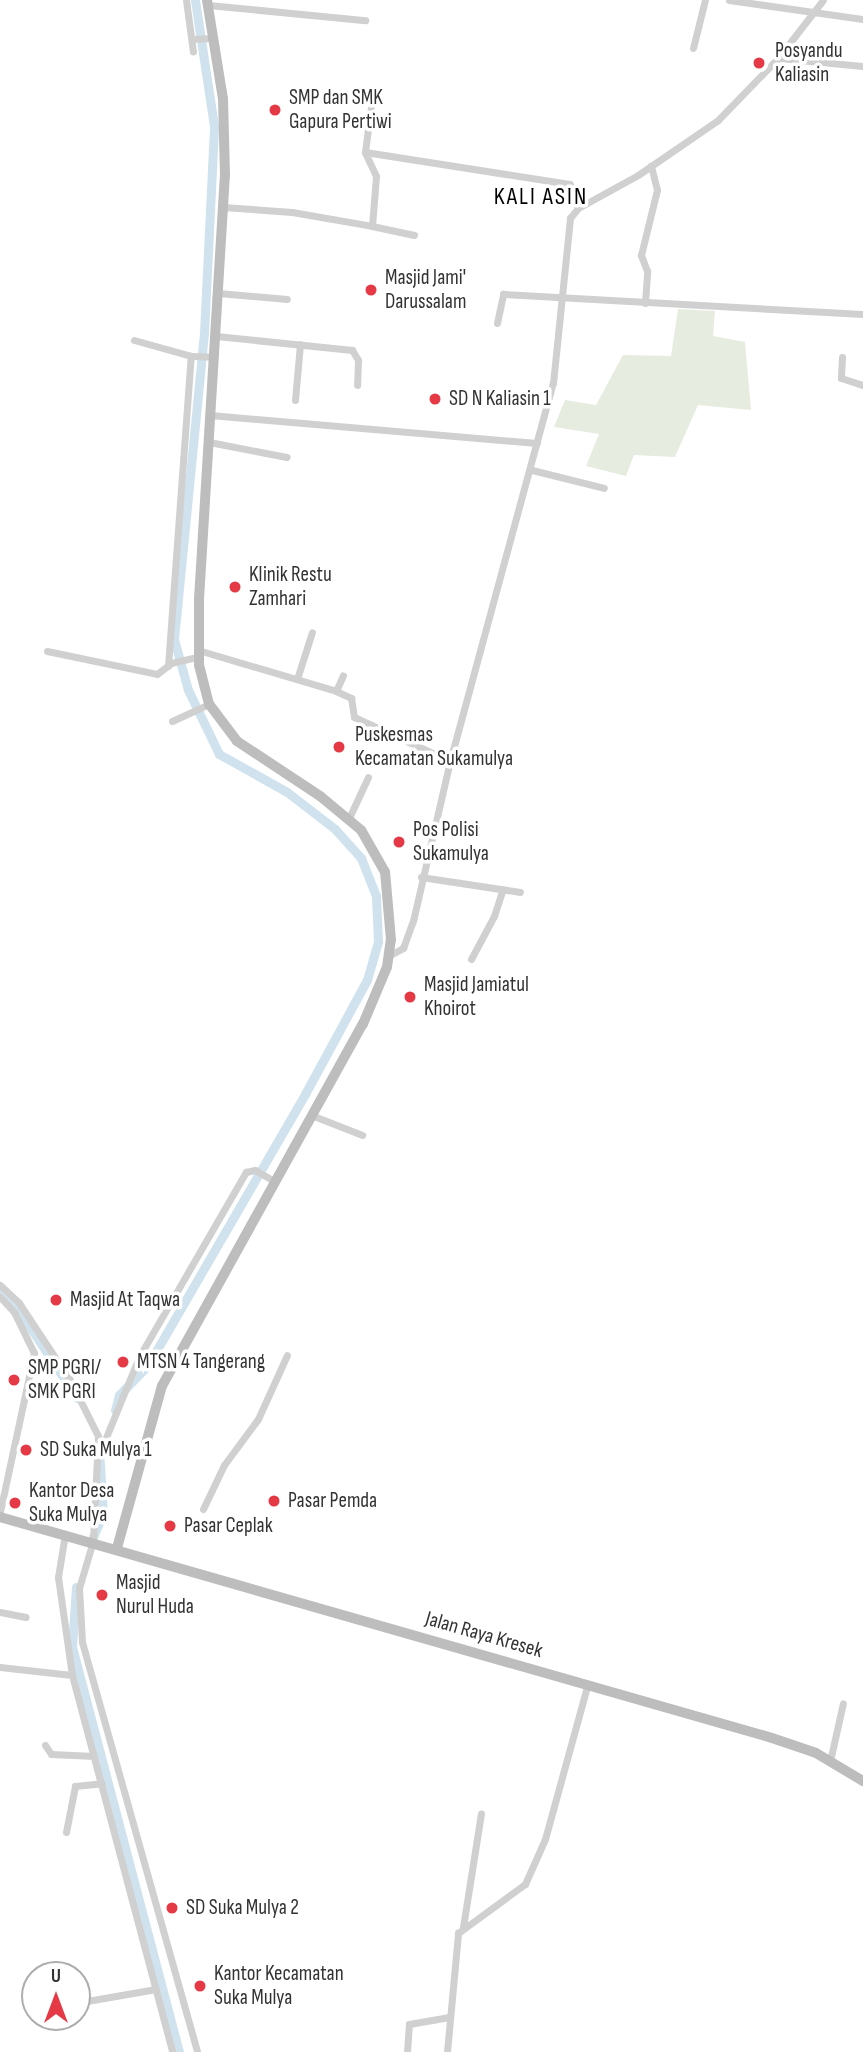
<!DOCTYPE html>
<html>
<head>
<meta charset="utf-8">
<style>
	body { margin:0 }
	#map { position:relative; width:863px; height:2052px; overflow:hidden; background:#fff; font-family:"Sofia Sans Condensed",sans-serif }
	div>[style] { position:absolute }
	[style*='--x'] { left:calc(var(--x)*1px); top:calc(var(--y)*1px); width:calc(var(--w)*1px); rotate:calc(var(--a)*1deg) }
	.green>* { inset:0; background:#e6ecdf }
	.canal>* { height:9px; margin:-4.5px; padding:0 4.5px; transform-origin:4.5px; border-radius:4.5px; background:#cfe2ee }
	.street>* { height:7px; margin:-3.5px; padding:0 3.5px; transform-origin:3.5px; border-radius:3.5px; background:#d0d0d0 }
	.secondary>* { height:10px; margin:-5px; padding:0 5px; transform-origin:5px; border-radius:5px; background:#bdbdbd }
	.dots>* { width:19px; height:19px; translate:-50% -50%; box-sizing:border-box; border:4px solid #fff; border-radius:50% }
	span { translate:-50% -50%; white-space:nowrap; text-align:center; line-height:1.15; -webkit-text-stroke:7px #fff; paint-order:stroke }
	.poi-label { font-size:21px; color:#333 }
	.left { translate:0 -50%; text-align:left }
	.street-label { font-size:21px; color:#333 }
	.quarter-label { font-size:24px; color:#000; letter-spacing:2px }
	.north { position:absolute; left:21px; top:1961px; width:70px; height:70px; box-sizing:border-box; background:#fff; border:2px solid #adadad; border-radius:50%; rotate:0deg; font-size:19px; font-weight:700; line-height:28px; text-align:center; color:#333 }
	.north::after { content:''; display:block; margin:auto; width:24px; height:32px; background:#e63946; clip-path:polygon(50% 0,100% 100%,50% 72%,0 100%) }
</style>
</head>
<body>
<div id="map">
	<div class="green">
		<div style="clip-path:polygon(678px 309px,715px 311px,713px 336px,745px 342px,751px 410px,698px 405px,675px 457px,634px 455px,626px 476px,586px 466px,599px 434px,554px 427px,565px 400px,596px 405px,623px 355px,671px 356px)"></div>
	</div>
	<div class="canal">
		<div style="--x:0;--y:1292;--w:39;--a:48"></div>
		<div style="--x:26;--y:1321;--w:92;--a:56.5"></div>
		<div style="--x:115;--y:1410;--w:16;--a:-75"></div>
		<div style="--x:119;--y:1395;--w:42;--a:-46"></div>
		<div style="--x:148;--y:1365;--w:313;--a:-59.9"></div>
		<div style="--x:305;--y:1094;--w:130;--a:-61.5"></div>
		<div style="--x:367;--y:980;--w:40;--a:-74"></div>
		<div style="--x:378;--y:942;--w:46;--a:-92.5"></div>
		<div style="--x:376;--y:896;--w:41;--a:-111.5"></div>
		<div style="--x:361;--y:858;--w:39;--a:-132"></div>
		<div style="--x:335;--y:829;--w:61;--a:-142.4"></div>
		<div style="--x:287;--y:792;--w:78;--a:-150.8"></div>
		<div style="--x:219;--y:754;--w:71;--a:-115.8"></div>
		<div style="--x:188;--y:690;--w:53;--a:-105.4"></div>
		<div style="--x:174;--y:639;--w:307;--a:-84.4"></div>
		<div style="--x:204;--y:333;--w:207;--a:-87.2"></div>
		<div style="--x:214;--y:126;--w:127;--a:-98.6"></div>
		<div style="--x:93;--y:1537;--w:26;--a:-67"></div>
		<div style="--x:103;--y:1513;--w:64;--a:-93.6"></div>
		<div style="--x:76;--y:1587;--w:60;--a:93.8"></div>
		<div style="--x:72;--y:1647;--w:419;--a:75.2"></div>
	</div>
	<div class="street">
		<div style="--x:186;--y:0;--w:52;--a:82.3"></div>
		<div style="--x:729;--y:0;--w:135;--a:8.1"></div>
		<div style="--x:208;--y:5;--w:158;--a:5.5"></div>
		<div style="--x:192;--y:39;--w:21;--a:-3"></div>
		<div style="--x:693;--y:48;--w:49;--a:-76"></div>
		<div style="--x:778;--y:58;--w:85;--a:5.4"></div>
		<div style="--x:365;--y:152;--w:207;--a:8.9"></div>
		<div style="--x:570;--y:184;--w:25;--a:72"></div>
		<div style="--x:223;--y:207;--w:69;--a:4.1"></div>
		<div style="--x:292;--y:212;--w:81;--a:9.9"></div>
		<div style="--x:372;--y:226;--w:50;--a:-85.4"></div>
		<div style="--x:376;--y:176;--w:26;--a:-115"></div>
		<div style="--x:365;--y:152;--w:63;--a:-82.6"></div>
		<div style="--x:372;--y:226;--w:43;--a:12.1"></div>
		<div style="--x:218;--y:293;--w:69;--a:5"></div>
		<div style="--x:645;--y:303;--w:32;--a:-86"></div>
		<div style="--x:647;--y:271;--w:17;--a:-111"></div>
		<div style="--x:641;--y:255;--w:67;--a:-76.2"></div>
		<div style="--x:657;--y:190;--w:25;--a:-104"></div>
		<div style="--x:497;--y:323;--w:30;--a:-78"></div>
		<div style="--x:503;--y:294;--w:361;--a:3.2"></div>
		<div style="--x:216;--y:336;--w:137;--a:5.9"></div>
		<div style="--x:352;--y:350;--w:12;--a:59"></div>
		<div style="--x:358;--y:360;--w:25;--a:92"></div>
		<div style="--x:134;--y:340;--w:59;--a:15.7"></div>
		<div style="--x:191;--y:356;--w:23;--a:2"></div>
		<div style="--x:842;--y:357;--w:21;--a:93"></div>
		<div style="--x:841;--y:378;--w:23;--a:18"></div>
		<div style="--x:295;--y:400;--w:56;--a:-84.9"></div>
		<div style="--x:210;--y:415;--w:328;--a:4.9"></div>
		<div style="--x:209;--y:442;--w:79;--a:10.9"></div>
		<div style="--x:532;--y:470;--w:74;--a:14"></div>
		<div style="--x:198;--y:650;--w:144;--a:16.5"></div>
		<div style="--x:336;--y:691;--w:17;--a:25"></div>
		<div style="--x:351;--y:698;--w:19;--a:81"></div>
		<div style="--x:354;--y:717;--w:106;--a:24.6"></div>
		<div style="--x:47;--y:651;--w:112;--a:11.8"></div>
		<div style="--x:157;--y:674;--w:18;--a:-38"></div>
		<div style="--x:171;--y:663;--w:28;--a:-13"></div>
		<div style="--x:168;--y:666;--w:311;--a:-85.8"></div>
		<div style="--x:297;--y:679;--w:49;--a:-72.3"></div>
		<div style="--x:336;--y:691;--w:17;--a:-66"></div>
		<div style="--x:172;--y:721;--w:41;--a:-24.7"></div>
		<div style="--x:349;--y:818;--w:45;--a:-65.1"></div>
		<div style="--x:421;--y:877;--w:100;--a:8.6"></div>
		<div style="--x:390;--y:955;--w:15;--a:-28"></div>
		<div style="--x:403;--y:948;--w:29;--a:-70"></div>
		<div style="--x:413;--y:921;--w:164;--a:-77"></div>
		<div style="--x:450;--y:761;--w:392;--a:-74.8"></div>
		<div style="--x:553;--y:383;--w:166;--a:-84.1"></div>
		<div style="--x:570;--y:218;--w:13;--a:-51"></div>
		<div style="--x:578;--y:208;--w:68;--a:-28.8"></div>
		<div style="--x:638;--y:175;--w:97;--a:-34.5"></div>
		<div style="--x:718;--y:120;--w:86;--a:-45.9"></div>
		<div style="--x:778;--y:58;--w:73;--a:-52.2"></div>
		<div style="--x:471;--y:959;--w:49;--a:-61.9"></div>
		<div style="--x:494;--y:916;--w:28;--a:-72"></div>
		<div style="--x:311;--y:1115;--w:55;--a:21.4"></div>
		<div style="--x:0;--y:1285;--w:26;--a:43"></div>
		<div style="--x:19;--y:1303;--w:92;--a:56.5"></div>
		<div style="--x:70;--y:1380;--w:63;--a:63.4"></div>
		<div style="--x:98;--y:1436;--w:105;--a:92.7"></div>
		<div style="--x:93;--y:1541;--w:49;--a:106.6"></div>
		<div style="--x:79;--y:1588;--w:54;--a:86.8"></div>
		<div style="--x:82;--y:1642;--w:426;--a:74.3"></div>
		<div style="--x:0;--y:1297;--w:21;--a:47"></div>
		<div style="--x:14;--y:1312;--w:46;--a:64"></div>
		<div style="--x:34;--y:1353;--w:162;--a:102.1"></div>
		<div style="--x:100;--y:1452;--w:103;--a:-67.7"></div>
		<div style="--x:139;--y:1357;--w:214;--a:-60"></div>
		<div style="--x:246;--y:1172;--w:9;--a:-13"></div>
		<div style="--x:255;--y:1170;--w:22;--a:30"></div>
		<div style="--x:203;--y:1509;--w:49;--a:-64.5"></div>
		<div style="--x:224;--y:1465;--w:57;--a:-53.5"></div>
		<div style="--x:258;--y:1419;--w:70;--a:-65.6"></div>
		<div style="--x:65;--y:1534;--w:44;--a:99.2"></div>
		<div style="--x:58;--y:1577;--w:99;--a:81.9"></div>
		<div style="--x:72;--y:1675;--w:390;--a:75.1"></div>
		<div style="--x:0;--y:1612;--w:26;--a:11"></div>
		<div style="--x:0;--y:1667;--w:72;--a:6.3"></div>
		<div style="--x:45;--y:1745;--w:11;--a:56"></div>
		<div style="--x:51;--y:1754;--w:43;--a:2.7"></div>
		<div style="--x:830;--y:1761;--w:59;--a:-77.4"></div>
		<div style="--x:66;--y:1832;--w:47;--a:-78.9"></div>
		<div style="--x:75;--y:1786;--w:27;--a:-6"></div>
		<div style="--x:463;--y:1927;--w:115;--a:-81"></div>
		<div style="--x:87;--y:2001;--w:70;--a:-9.9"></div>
		<div style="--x:407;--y:2052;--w:28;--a:-86"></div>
		<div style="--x:409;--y:2024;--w:41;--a:-9.9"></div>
		<div style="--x:447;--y:2052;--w:120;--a:-84.7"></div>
		<div style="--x:458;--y:1933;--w:83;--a:-36.2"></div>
		<div style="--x:525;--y:1884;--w:49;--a:-66"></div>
		<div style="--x:545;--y:1839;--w:159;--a:-74.6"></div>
	</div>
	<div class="secondary">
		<div style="--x:0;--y:1517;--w:803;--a:15.97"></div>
		<div style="--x:772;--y:1738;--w:46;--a:18.8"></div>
		<div style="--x:816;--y:1753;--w:55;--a:30.8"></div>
		<div style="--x:117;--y:1548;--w:168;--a:-74.5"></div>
		<div style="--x:162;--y:1386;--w:414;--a:-61"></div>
		<div style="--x:363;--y:1024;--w:62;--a:-67.2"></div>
		<div style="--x:387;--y:967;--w:27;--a:-82"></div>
		<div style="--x:391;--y:940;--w:68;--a:-95"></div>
		<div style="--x:385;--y:872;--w:48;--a:-119.7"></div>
		<div style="--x:361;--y:830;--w:53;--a:-140.3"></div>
		<div style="--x:320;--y:796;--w:100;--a:-146.5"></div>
		<div style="--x:237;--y:741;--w:46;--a:-127.1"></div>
		<div style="--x:209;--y:704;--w:40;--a:-104.4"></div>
		<div style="--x:199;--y:665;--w:66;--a:-90"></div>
		<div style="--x:199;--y:599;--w:425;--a:-86.5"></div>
		<div style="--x:225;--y:175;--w:76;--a:-91.5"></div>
		<div style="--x:223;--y:99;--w:100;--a:-99.2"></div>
	</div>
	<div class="dots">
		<div style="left:759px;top:63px;background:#e63946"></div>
		<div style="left:275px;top:110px;background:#e63946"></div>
		<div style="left:371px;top:290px;background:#e63946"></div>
		<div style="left:435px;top:399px;background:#e63946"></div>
		<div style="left:235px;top:587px;background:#e63946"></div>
		<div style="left:339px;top:747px;background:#e63946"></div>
		<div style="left:399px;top:842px;background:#e63946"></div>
		<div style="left:410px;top:997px;background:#e63946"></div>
		<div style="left:56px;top:1300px;background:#e63946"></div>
		<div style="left:123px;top:1362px;background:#e63946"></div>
		<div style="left:14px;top:1380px;background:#e63946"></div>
		<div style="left:26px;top:1450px;background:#e63946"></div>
		<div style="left:274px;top:1501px;background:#e63946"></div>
		<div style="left:15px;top:1503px;background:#e63946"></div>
		<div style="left:170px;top:1526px;background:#e63946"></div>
		<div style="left:102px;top:1595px;background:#e63946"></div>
		<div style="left:172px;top:1908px;background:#e63946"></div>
		<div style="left:200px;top:1986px;background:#e63946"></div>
	</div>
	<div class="poi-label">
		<span class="left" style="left:775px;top:63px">Posyandu<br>Kaliasin</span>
		<span class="left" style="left:289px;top:110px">SMP dan SMK<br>Gapura Pertiwi</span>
		<span class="left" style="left:385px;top:290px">Masjid Jami'<br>Darussalam</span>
		<span class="left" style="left:449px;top:399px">SD N Kaliasin 1</span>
		<span class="left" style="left:249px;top:587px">Klinik Restu<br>Zamhari</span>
		<span class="left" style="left:355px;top:747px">Puskesmas<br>Kecamatan Sukamulya</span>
		<span class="left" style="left:413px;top:842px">Pos Polisi<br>Sukamulya</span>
		<span class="left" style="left:424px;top:997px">Masjid Jamiatul<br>Khoirot</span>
		<span class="left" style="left:70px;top:1300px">Masjid At Taqwa</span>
		<span class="left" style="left:137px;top:1362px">MTSN 4 Tangerang</span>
		<span class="left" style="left:28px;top:1380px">SMP PGRI/<br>SMK PGRI</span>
		<span class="left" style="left:40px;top:1450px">SD Suka Mulya 1</span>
		<span class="left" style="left:29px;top:1503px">Kantor Desa<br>Suka Mulya</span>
		<span class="left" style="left:288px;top:1501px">Pasar Pemda</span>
		<span class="left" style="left:184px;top:1526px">Pasar Ceplak</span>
		<span class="left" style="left:116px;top:1595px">Masjid<br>Nurul Huda</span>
		<span class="left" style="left:186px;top:1908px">SD Suka Mulya 2</span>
		<span class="left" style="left:214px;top:1986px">Kantor Kecamatan<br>Suka Mulya</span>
	</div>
	<div class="street-label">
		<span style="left:484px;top:1635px;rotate:16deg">Jalan Raya Kresek</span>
	</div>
	<div class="quarter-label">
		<span style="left:541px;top:197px">KALI ASIN</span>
	</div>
	<div class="north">U</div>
</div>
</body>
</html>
